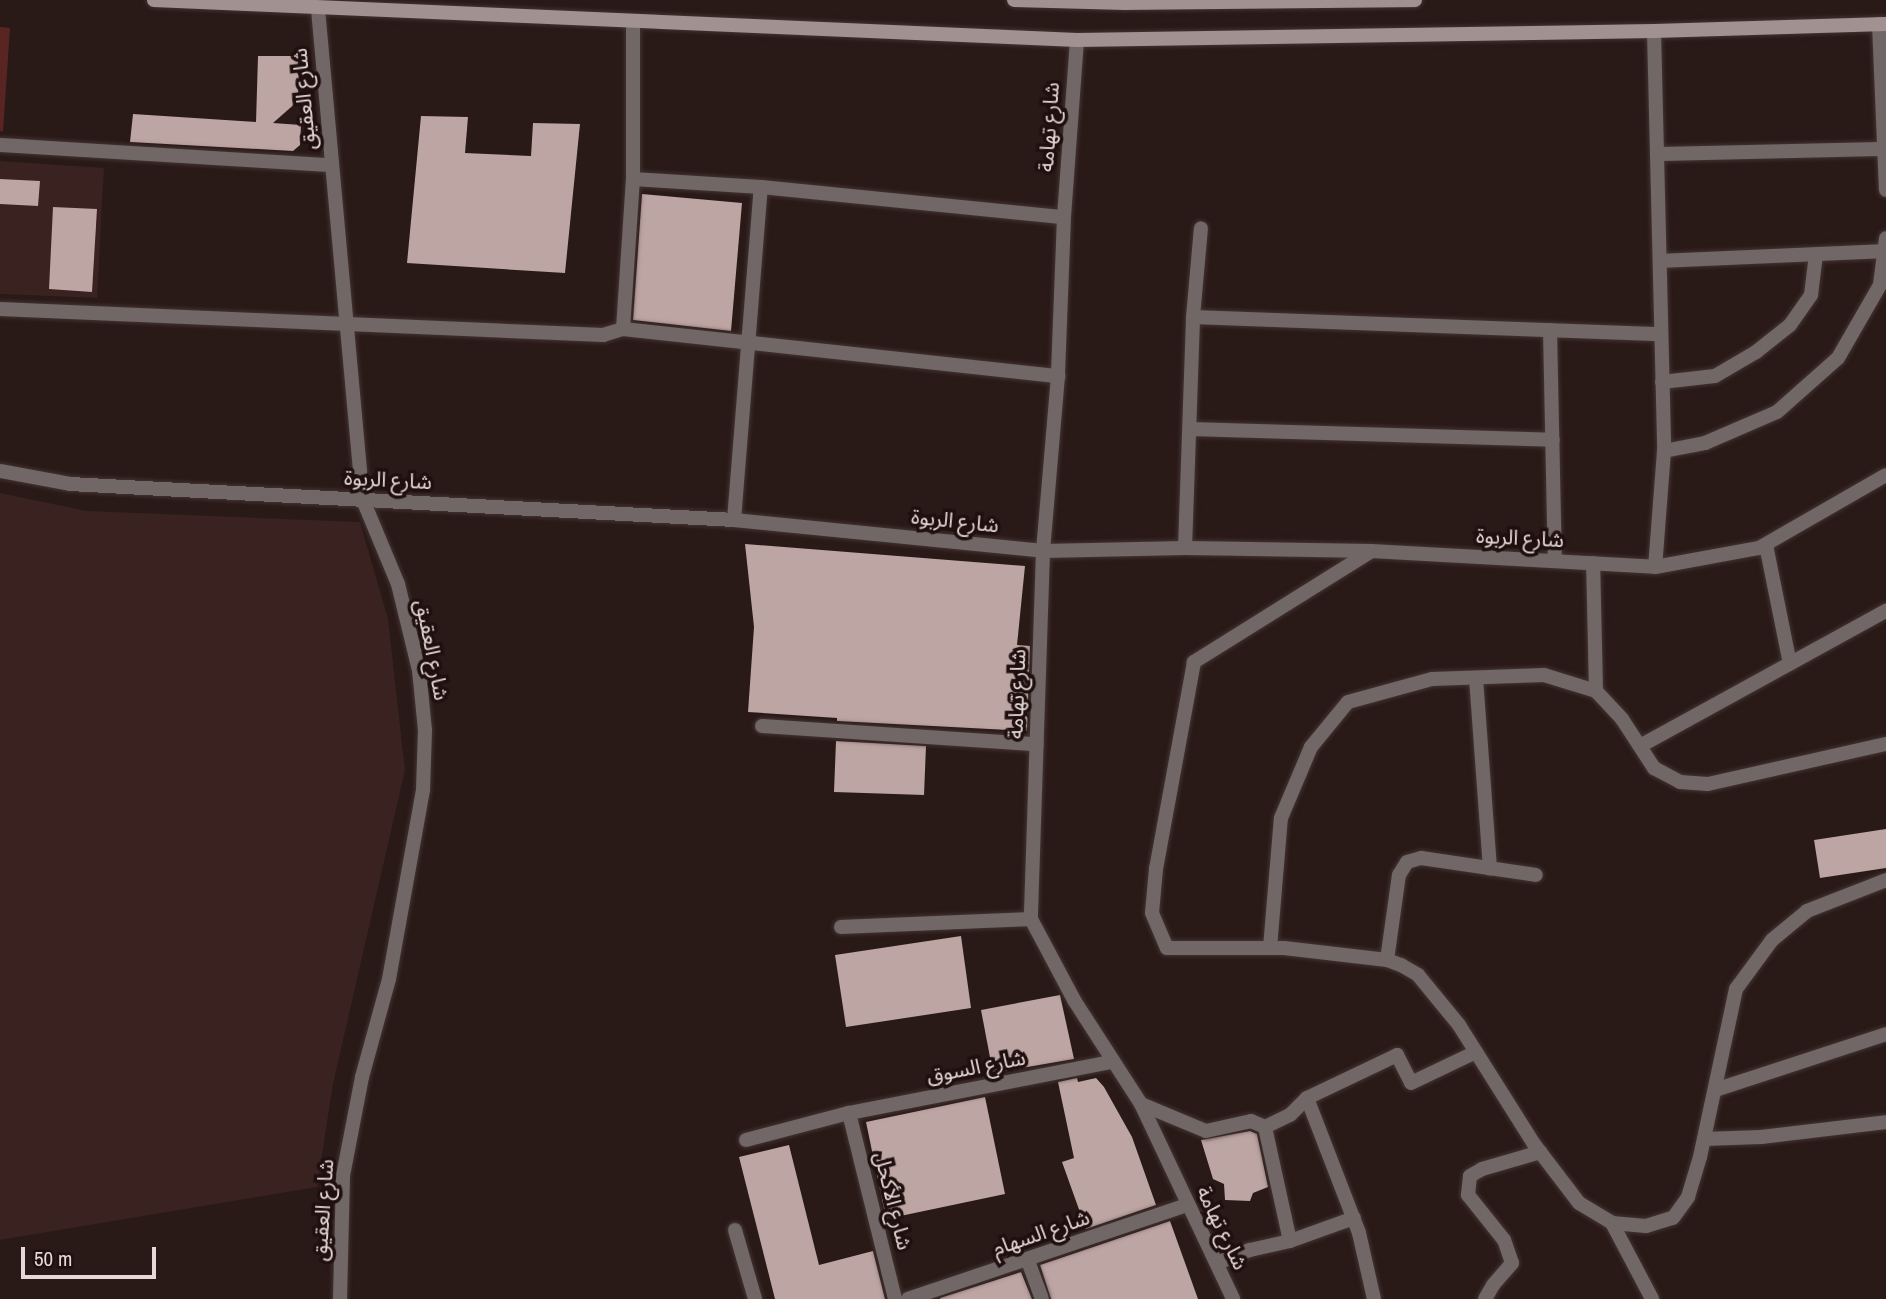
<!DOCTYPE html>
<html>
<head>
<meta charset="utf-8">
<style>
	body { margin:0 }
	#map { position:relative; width:1886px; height:1299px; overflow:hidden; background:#291917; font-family:"Archivo Narrow","Noto Sans Arabic",sans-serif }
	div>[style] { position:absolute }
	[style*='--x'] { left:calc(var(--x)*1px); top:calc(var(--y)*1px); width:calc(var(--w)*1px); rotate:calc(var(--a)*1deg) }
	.built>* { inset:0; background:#392220 }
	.green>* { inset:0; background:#592523 }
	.building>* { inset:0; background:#bca5a3 }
	.roads { filter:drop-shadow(0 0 2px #433432) drop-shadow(0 0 2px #433432) }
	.street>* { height:14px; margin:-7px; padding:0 7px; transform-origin:7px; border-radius:7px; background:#716767 }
	.secondary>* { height:14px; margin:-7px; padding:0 7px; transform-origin:7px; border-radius:7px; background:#a19291 }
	span { translate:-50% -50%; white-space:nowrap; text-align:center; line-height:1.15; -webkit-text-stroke:7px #1f0f0f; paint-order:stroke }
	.street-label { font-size:21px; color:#e5d8d7 }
	.scale { position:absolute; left:21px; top:1247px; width:135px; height:32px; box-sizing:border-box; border:4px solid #e5d8d7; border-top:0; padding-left:9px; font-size:21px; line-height:24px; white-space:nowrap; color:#e5d8d7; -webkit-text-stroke:5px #1f0f0f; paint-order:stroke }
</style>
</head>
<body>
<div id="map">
	<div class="built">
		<div style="clip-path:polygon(0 161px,104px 168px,97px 298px,0 294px)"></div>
		<div style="clip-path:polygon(0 493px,87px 511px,360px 522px,388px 619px,405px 770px,333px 1084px,317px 1187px,0 1240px)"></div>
	</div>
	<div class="green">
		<div style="clip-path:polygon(0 27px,10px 28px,3px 132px,0 131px)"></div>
	</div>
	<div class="building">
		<div style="clip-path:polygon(258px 56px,299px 56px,298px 101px,273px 123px,301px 125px,300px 145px,293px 151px,130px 142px,133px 114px,256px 122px)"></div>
		<div style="clip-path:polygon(421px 116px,468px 117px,465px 153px,531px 156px,533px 123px,580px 124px,565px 273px,407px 263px)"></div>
		<div style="clip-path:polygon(0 179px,40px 181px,38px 206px,0 204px)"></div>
		<div style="clip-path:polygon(642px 194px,742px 203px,731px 331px,633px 320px)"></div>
		<div style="clip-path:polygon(53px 207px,97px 209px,92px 292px,49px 289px)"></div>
		<div style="clip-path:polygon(745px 544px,1025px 566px,1017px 645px,1030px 646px,1027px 731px,837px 721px,837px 718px,748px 712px,754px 627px)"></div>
		<div style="clip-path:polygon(836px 741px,926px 746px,924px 795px,834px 792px)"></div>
		<div style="clip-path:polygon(1886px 829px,1886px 868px,1820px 878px,1814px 840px)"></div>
		<div style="clip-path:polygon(961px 936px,971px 1008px,846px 1027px,835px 955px)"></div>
		<div style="clip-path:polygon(1060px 995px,1074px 1059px,993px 1073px,981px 1010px)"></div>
		<div style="clip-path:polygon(1077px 1078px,1078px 1082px,1096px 1078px,1104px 1087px,1132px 1137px,1156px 1205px,1086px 1229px,1062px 1162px,1074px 1158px,1058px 1082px)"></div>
		<div style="clip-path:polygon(985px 1097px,1005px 1194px,886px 1219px,866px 1122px)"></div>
		<div style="clip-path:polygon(1250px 1131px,1257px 1134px,1268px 1187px,1253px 1193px,1250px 1201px,1225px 1200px,1224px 1184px,1213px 1179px,1201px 1140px)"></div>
		<div style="clip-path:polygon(789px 1145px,819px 1265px,873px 1251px,885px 1299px,775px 1299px,739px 1157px)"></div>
		<div style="clip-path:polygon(1170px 1221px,1198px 1299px,1051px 1299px,1040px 1265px)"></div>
		<div style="clip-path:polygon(1021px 1272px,1032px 1299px,940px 1299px,940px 1298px)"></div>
	</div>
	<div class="roads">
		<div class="street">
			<div style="--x:318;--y:9;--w:493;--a:84.8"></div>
			<div style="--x:363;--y:500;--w:91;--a:67.4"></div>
			<div style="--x:398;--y:584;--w:89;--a:76.3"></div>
			<div style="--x:419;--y:670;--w:60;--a:84.3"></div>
			<div style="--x:425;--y:730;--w:60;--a:91.9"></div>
			<div style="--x:423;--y:790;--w:192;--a:100.2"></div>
			<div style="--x:389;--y:979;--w:102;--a:105.4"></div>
			<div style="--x:362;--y:1077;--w:101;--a:100.9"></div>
			<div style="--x:343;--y:1176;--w:123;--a:91.4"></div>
			<div style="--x:1879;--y:24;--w:166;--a:87.6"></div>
			<div style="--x:1654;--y:31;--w:420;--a:88.6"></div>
			<div style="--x:1664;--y:451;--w:116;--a:94.4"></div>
			<div style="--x:1077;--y:40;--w:177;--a:94.2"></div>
			<div style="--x:1064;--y:217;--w:159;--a:92.2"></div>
			<div style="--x:1058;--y:376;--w:176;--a:94.9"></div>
			<div style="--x:1043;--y:551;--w:368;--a:91.9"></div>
			<div style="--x:1031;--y:919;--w:92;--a:62"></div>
			<div style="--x:1074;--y:1000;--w:124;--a:57.2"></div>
			<div style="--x:1141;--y:1104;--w:216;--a:64.7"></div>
			<div style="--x:0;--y:145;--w:331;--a:3.5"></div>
			<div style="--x:1657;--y:154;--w:227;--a:-1.3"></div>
			<div style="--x:633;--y:179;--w:128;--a:3.6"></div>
			<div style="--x:761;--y:187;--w:304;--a:5.7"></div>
			<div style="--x:1660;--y:261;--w:226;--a:-2.5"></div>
			<div style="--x:0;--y:309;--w:604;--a:2.47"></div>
			<div style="--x:603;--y:335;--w:21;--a:-17"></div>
			<div style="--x:623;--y:329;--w:438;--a:6.2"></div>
			<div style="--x:1193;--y:317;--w:468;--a:2.1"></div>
			<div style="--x:623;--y:329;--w:150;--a:-86.2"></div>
			<div style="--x:633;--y:179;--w:156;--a:-90"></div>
			<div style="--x:1550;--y:330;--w:231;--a:88.8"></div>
			<div style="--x:1662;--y:382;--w:53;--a:-6.5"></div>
			<div style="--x:1715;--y:376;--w:48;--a:-30.3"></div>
			<div style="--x:1756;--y:352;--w:43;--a:-38.5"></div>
			<div style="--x:1790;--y:325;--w:37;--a:-55"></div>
			<div style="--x:1811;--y:295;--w:41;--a:-83"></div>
			<div style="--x:1190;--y:429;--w:363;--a:1.7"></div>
			<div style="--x:1664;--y:451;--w:42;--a:-11"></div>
			<div style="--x:1705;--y:443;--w:78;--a:-23.3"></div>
			<div style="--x:1777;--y:412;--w:81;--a:-41.5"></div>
			<div style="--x:1838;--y:358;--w:84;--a:-60.1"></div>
			<div style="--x:1880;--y:285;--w:47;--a:-82.7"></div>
			<div style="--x:0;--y:471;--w:71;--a:10.5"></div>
			<div style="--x:70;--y:484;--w:665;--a:3.1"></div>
			<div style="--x:734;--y:520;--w:311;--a:5.7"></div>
			<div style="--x:1043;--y:551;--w:142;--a:-1.2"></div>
			<div style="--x:1185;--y:548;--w:186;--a:0.9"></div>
			<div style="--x:1371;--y:551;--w:284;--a:3.2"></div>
			<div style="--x:1655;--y:567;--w:106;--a:-10.4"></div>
			<div style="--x:1759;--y:548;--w:146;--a:-29.9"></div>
			<div style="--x:734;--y:520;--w:334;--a:-85.4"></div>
			<div style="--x:1766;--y:545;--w:121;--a:78.6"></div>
			<div style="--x:1185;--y:548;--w:231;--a:-88"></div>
			<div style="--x:1193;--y:317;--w:89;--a:-84.9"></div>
			<div style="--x:1370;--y:552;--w:208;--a:148"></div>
			<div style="--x:1194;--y:662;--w:210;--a:100.4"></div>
			<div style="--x:1156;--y:869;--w:44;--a:95.2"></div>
			<div style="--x:1152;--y:913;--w:38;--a:67"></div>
			<div style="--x:1167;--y:948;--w:117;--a:0"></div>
			<div style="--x:1284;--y:948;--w:104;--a:6.6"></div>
			<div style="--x:1387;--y:960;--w:15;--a:20"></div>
			<div style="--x:1401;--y:965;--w:20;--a:30"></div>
			<div style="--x:1418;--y:975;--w:65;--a:50.6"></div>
			<div style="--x:1459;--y:1025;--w:141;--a:57.8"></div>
			<div style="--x:1534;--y:1144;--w:74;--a:52.7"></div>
			<div style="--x:1579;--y:1203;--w:39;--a:31"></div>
			<div style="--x:1612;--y:1223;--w:34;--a:5"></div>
			<div style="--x:1646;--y:1226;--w:28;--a:-17"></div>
			<div style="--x:1673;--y:1218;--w:26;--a:-54"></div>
			<div style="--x:1688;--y:1197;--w:42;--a:-73.3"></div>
			<div style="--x:1700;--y:1157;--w:172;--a:-77.9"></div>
			<div style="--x:1736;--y:989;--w:61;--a:-53.7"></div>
			<div style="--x:1772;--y:940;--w:45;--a:-39.6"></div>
			<div style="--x:1807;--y:911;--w:85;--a:-21.4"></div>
			<div style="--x:1476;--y:678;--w:191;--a:85.8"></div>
			<div style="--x:1596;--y:691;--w:38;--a:47"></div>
			<div style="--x:1622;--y:719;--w:59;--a:56.9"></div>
			<div style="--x:1654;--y:768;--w:30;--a:28"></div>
			<div style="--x:1680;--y:782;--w:28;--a:4"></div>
			<div style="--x:1708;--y:784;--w:182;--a:-12.7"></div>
			<div style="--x:762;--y:726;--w:275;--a:3.8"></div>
			<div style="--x:1640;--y:746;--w:281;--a:-28.8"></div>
			<div style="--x:841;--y:927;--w:190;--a:-2.4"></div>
			<div style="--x:1270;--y:948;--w:130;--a:-85.2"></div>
			<div style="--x:1281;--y:818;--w:77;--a:-67.1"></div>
			<div style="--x:1311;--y:747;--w:58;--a:-50.6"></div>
			<div style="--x:1348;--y:702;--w:87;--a:-15.3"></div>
			<div style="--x:1432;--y:679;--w:112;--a:-2"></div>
			<div style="--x:1544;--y:675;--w:54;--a:17.1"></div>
			<div style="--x:1596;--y:691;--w:128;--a:-91.3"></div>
			<div style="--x:1387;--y:960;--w:86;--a:-82"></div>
			<div style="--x:1399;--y:875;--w:15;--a:-58"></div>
			<div style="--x:1407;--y:862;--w:15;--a:-16"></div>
			<div style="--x:1421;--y:858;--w:116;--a:8.4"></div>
			<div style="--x:1715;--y:1090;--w:180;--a:-18.1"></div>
			<div style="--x:1307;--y:1098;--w:145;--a:68.9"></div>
			<div style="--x:1359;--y:1233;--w:68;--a:77.2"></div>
			<div style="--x:1141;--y:1104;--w:70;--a:22.6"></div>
			<div style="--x:1206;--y:1131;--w:46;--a:-12.5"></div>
			<div style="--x:1251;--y:1121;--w:15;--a:23"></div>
			<div style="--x:1265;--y:1127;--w:28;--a:-26"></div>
			<div style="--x:1290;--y:1115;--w:24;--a:-45"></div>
			<div style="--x:1307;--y:1098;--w:100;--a:-25.5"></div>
			<div style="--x:1397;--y:1055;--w:31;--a:63"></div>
			<div style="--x:1411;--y:1083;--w:72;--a:-25.5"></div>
			<div style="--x:849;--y:1113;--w:192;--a:76.1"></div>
			<div style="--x:1704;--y:1139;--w:57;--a:-2"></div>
			<div style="--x:1761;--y:1137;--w:126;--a:-6.8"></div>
			<div style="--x:746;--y:1140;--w:106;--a:-14.7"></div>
			<div style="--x:849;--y:1113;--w:267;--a:-11"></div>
			<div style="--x:1612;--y:1223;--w:86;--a:62.2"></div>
			<div style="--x:735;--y:1230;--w:72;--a:73.8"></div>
			<div style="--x:1290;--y:1241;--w:68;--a:-19.8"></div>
			<div style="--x:1028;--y:1261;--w:40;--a:69.8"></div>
			<div style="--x:1217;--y:1263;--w:35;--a:-22"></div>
			<div style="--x:1250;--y:1250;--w:41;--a:-12.7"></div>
			<div style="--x:1290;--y:1241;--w:117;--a:-102.4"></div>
			<div style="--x:908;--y:1299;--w:294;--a:-18.6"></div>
			<div style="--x:1485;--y:1299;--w:16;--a:-60"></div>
			<div style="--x:1493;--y:1285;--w:29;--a:-49"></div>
			<div style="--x:1512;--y:1263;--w:24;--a:-109"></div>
			<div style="--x:1504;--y:1240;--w:58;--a:-128.7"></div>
			<div style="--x:1468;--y:1195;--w:19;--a:-84"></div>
			<div style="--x:1470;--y:1176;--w:14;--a:-30"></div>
			<div style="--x:1482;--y:1169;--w:61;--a:-16.1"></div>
		</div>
		<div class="secondary">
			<div style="--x:154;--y:0;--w:924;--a:2.48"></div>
			<div style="--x:1077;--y:40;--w:577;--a:-0.89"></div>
			<div style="--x:1654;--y:31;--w:232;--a:-1.7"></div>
			<div style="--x:1014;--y:0;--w:112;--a:1.5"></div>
			<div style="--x:1126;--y:3;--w:289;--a:-0.6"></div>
		</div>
	</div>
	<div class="street-label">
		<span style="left:304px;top:99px;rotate:-95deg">شارع العقيق</span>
		<span style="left:1049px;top:127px;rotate:-86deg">شارع تهامة</span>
		<span style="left:388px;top:480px;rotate:3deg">شارع الربوة</span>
		<span style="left:955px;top:521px;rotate:6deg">شارع الربوة</span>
		<span style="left:1520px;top:538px;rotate:3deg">شارع الربوة</span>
		<span style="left:432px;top:650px;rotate:79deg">شارع العقيق</span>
		<span style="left:1017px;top:694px;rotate:-88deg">شارع تهامة</span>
		<span style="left:976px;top:1067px;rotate:-11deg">شارع السوق</span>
		<span style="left:893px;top:1201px;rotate:76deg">شارع الأكحل</span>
		<span style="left:323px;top:1210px;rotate:-86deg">شارع العقيق</span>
		<span style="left:1222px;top:1228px;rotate:64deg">شارع تهامة</span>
		<span style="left:1041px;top:1233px;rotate:-19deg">شارع السهام</span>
	</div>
	<div class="scale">50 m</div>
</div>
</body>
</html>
